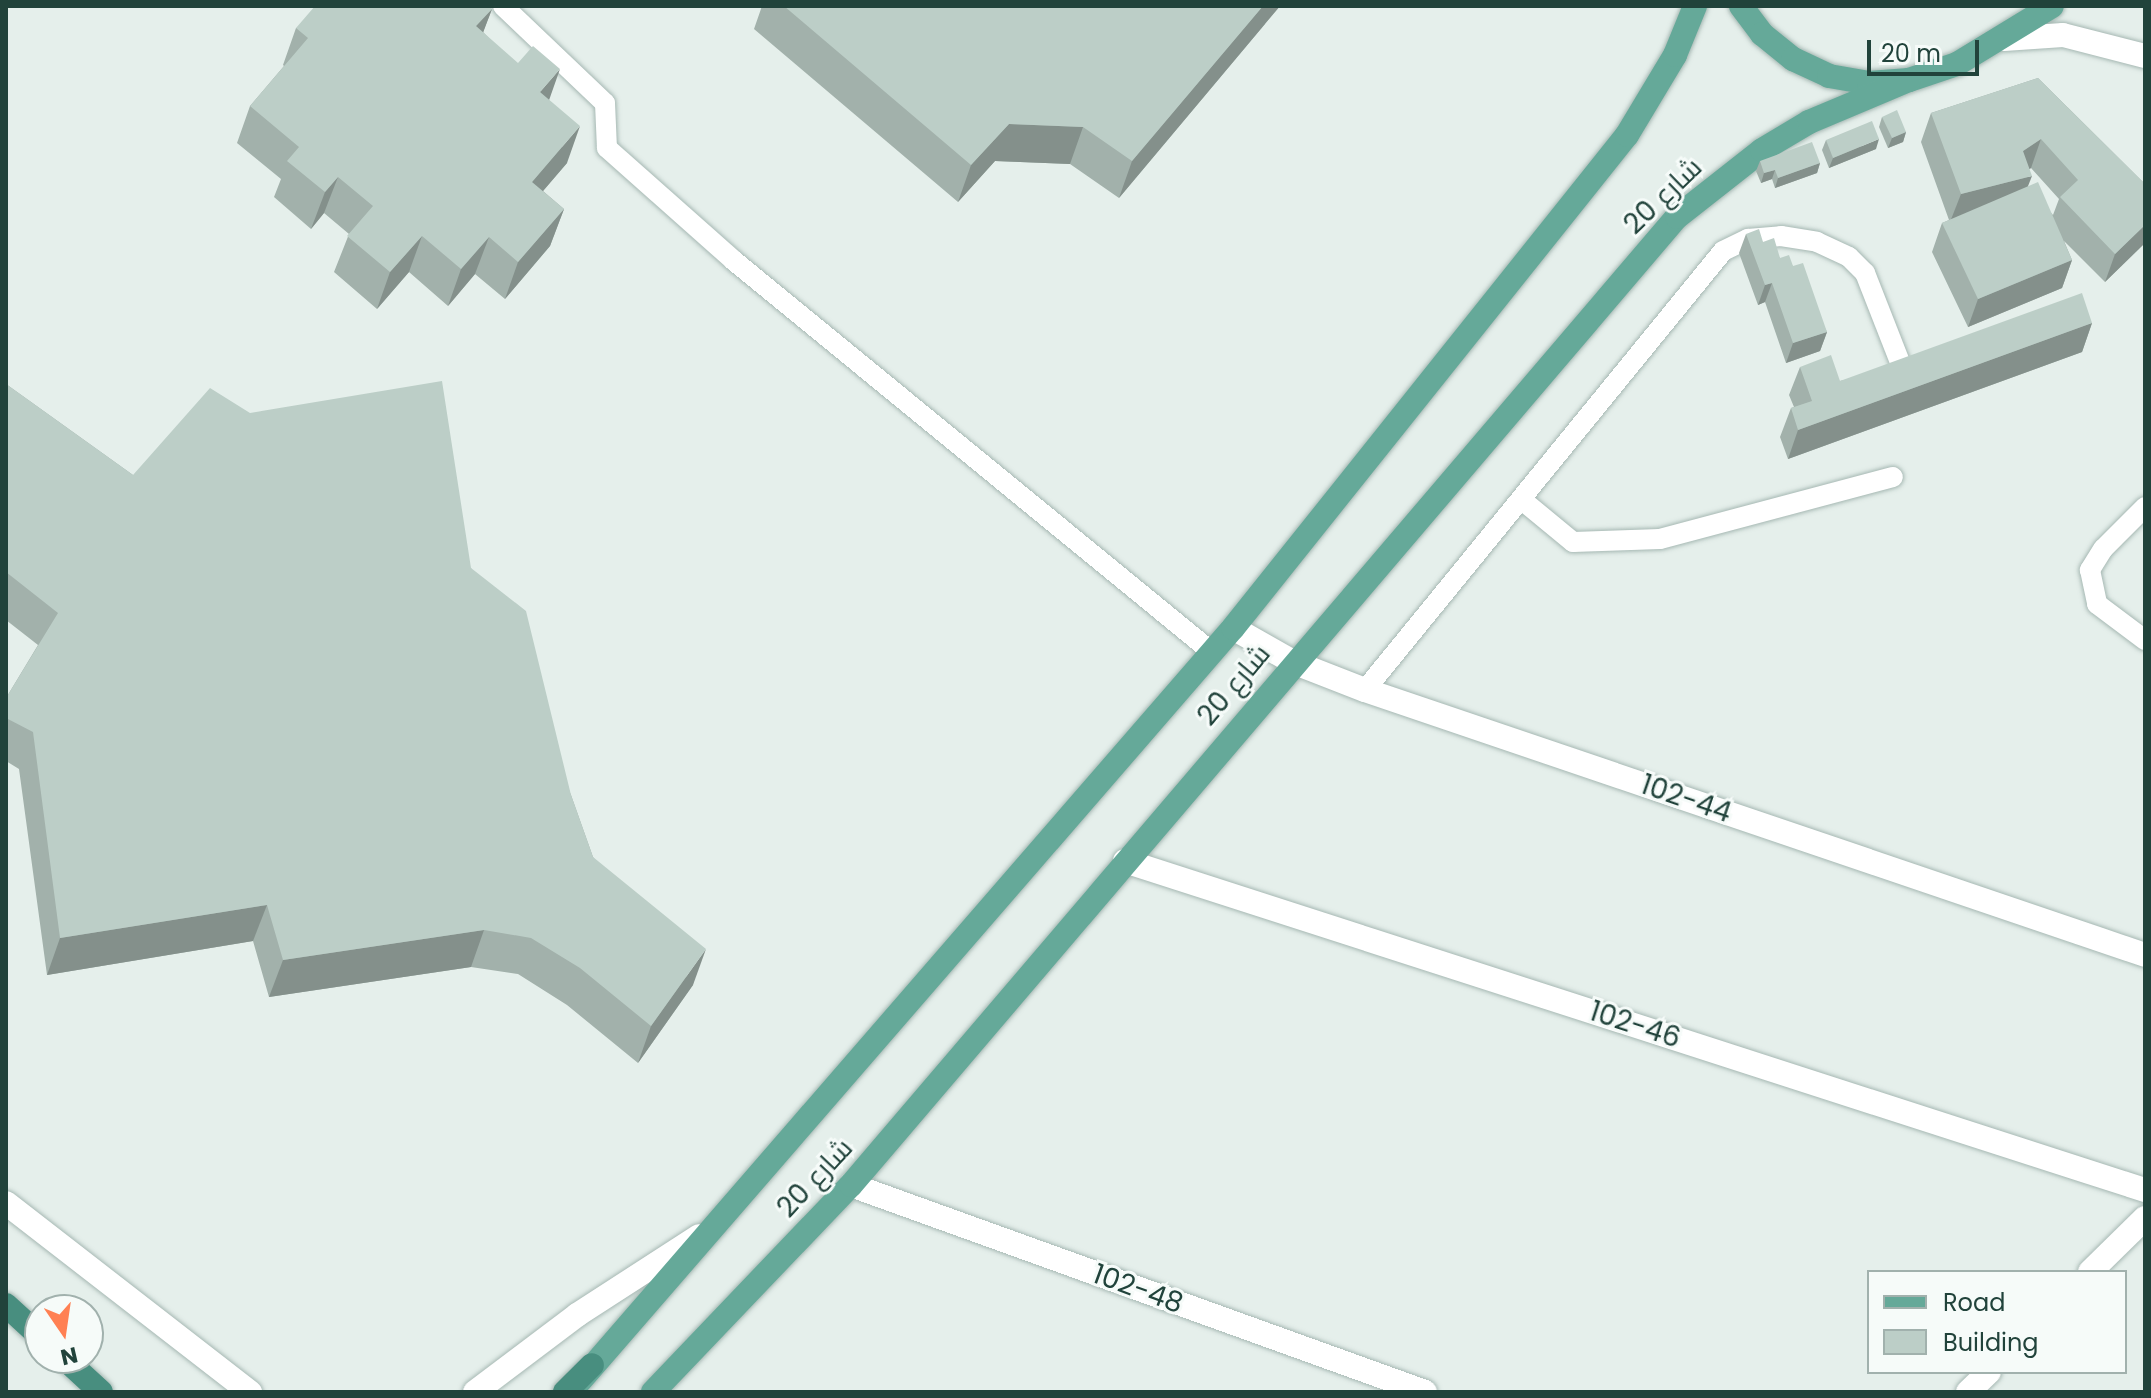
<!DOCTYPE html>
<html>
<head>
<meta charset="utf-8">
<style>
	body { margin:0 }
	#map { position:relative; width:2151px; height:1398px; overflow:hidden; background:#e5efeb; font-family:Poppins,Cairo,sans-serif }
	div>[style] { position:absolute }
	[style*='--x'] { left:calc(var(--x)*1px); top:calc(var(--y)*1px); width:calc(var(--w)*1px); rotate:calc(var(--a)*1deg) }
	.roads { filter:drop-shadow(0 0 2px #a6b8b3) drop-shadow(0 0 2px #a6b8b3) }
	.service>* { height:20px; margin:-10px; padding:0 10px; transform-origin:10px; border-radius:10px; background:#fff }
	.minor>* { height:24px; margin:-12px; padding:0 12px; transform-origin:12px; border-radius:12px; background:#fff }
	.tertiary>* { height:24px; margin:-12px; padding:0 12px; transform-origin:12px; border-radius:12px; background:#fff }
	.secondary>* { height:24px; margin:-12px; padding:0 12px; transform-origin:12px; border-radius:12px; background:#fff }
	.primary>* { height:24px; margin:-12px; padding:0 12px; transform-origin:12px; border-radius:12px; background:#65a999 }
	.trunk>* { height:24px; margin:-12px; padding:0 12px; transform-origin:12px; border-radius:12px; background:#488e7f }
	.wall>* { inset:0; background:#a2b1ab }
	.shaded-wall>* { inset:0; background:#84908b }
	.building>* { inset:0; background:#bccec7 }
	span { translate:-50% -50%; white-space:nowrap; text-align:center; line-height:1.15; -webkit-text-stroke:6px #f6fbf9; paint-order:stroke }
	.street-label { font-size:28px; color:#21433b }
	.frame { position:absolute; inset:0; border:8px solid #21433b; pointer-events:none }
	.legend { position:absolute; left:1867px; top:1270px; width:260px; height:104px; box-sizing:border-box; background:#f6fbf9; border:2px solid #a1b1ad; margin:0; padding:10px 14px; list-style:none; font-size:24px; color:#21433b }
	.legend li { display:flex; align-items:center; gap:16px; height:40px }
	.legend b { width:40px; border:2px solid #a1b1ad }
	.north { position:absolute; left:24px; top:1294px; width:80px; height:80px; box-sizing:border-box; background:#f6fbf9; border:2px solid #a1b1ad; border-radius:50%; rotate:167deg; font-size:22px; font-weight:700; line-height:32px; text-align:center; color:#21433b }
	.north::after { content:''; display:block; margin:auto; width:28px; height:36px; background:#ff8053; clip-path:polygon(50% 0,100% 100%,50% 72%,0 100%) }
	.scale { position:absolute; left:1867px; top:40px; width:112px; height:36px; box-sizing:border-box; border:4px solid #21433b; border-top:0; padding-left:10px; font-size:24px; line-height:28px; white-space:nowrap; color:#21433b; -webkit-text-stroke:6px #f6fbf9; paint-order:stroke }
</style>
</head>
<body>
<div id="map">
	<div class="roads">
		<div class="service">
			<div style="--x:503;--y:6;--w:141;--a:43.6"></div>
			<div style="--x:605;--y:103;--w:45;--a:87.5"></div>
			<div style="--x:607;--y:148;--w:169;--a:41.6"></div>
			<div style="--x:733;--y:260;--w:620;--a:39.31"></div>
			<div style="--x:1522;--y:500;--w:66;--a:39.5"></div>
			<div style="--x:1573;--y:542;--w:87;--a:-2"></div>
			<div style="--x:1660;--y:539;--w:241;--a:-14.9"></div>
			<div style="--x:2145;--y:507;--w:59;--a:135"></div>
			<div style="--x:2103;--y:549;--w:25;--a:122"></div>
			<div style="--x:2090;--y:570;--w:35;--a:78"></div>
			<div style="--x:2097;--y:604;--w:60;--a:36.9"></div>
			<div style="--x:1365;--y:690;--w:566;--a:-50.8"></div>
			<div style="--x:1723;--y:251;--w:28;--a:-26"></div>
			<div style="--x:1748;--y:239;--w:33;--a:-5"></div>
			<div style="--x:1781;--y:236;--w:36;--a:9"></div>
			<div style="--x:1817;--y:242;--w:35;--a:25"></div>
			<div style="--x:1849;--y:257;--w:23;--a:45"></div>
			<div style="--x:1865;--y:273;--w:104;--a:68.6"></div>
		</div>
		<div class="minor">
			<div style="--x:1233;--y:628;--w:69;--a:29.5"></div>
			<div style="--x:1293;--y:662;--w:77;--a:21.3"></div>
			<div style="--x:1365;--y:690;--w:824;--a:18.76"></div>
			<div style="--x:1125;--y:861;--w:1072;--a:17.88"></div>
			<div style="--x:851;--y:1185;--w:610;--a:19.83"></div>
			<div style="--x:2090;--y:1272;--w:77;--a:-44.5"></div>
			<div style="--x:1968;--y:1392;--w:29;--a:-44"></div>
		</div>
		<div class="tertiary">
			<div style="--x:2004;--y:39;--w:59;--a:-3.9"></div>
			<div style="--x:2063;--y:35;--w:85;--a:14.4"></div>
		</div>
		<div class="secondary">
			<div style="--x:6;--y:1203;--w:309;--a:37.8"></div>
			<div style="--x:475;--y:1392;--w:128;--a:-37"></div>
			<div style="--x:577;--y:1315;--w:145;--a:-32.9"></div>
		</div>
		<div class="primary">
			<div style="--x:1741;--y:6;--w:35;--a:53"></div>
			<div style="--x:1762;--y:34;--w:40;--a:39"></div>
			<div style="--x:1793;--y:59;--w:40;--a:25"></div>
			<div style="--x:1829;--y:76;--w:41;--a:9.9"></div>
			<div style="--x:1869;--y:83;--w:40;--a:-4.3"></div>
			<div style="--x:1909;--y:80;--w:51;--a:-18.4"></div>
			<div style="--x:1957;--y:64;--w:111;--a:-31.4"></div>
			<div style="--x:580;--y:1381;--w:997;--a:-49.07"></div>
			<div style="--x:1233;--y:628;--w:631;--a:-51.37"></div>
			<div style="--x:1627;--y:135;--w:93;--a:-59"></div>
			<div style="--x:1675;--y:55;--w:53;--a:-67.8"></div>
			<div style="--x:653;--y:1392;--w:286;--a:-46.3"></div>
			<div style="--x:851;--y:1185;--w:1273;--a:-49.53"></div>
			<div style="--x:1677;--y:217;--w:108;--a:-38.2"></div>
			<div style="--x:1762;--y:150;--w:55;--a:-30.8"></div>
			<div style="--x:1809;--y:122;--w:108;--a:-22.8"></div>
		</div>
		<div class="trunk">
			<div style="--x:6;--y:1305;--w:46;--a:42.4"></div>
			<div style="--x:64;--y:1358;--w:50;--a:42.6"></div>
			<div style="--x:565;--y:1392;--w:38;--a:-45"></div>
		</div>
	</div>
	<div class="wall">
		<div style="clip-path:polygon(762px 6px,1280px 6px,1119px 198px,1070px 164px,995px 161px,958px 202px,754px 29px)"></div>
		<div style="clip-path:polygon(492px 9px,483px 32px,549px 100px,567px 163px,543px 191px,564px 209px,550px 246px,505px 299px,475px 274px,448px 306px,409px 272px,377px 309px,334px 272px,349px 234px,324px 213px,311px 229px,274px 197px,281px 179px,237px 143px,250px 106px,284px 66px,283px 65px,296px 28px)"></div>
		<div style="clip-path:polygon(evenodd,2038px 78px,2145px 184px,2145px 243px,2105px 282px,2064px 241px,2072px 260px,2062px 288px,1968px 327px,1932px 252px,1942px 223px,1949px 220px,1921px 142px,1931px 113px,2038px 78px,2031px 168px,2059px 199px,2053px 215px,2027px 187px,2029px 169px,2031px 168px)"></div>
		<div style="clip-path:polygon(1882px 117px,1906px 132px,1903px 142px,1888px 148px,1879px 127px)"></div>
		<div style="clip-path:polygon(1826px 140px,1876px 149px,1829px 168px,1822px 150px)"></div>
		<div style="clip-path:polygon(1760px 161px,1820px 163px,1817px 173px,1775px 188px,1772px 179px,1761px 183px,1756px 171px)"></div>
		<div style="clip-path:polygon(1746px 234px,1763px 242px,1780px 258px,1793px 266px,1827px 332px,1820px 351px,1786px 363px,1765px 302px,1758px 305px,1739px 253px)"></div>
		<div style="clip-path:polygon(2092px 323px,2082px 352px,1788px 459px,1780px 437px,1791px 408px,1794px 407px,1789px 395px,1800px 367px,1840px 381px)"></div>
		<div style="clip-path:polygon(6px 384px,133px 475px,471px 568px,571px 795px,593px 857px,693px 985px,638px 1063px,567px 1005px,518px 974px,471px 967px,269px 997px,253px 941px,47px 975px,19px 769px,6px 761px,6px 698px,38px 645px,6px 620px)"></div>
	</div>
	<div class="shaded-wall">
		<div style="clip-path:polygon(1263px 6px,1280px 6px,1119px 198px,1132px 161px)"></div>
		<div style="clip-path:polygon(492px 9px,478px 46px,476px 26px)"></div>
		<div style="clip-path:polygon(560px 69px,547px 106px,540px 92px)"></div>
		<div style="clip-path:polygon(1009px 124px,1083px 127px,1070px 164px,995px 161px,958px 202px,971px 165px)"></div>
		<div style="clip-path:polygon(580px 126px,567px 163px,519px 219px,532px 182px)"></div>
		<div style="clip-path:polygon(1906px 132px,1903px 142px,1888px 148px,1892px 138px)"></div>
		<div style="clip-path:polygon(1879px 139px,1876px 149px,1829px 168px,1833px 158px)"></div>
		<div style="clip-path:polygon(2041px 139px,2031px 168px,2013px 180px,2023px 151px)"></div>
		<div style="clip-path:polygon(1820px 163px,1817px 173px,1775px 188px,1778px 178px)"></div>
		<div style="clip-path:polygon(1775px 170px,1772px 179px,1761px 183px,1764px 173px)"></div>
		<div style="clip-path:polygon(2032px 176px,2021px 204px,1950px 222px,1961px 194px)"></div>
		<div style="clip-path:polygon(338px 177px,324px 213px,311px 229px,325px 192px)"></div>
		<div style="clip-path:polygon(564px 209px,550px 246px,505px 299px,518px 262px)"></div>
		<div style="clip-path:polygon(2145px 225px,2145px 243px,2105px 282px,2115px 254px)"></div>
		<div style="clip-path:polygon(422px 236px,409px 272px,377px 309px,390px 272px)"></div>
		<div style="clip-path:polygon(489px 237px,475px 274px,448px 306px,461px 269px)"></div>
		<div style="clip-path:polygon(2072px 260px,2062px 288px,1968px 327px,1978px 299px)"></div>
		<div style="clip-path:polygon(1772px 283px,1765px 302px,1758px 305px,1765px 285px)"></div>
		<div style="clip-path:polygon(2092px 323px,2082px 352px,1788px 459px,1798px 430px)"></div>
		<div style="clip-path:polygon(1827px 332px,1820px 351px,1786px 363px,1793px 343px)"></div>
		<div style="clip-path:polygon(267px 905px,253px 941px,47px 975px,60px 938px)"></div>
		<div style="clip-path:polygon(484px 930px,471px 967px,269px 997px,283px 960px)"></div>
		<div style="clip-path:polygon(706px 949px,693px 985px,638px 1063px,651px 1026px)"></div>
	</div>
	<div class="building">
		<div style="clip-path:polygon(315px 6px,488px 6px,492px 9px,476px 26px,518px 63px,533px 46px,560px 69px,540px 92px,580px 126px,532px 182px,564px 209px,518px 262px,489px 237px,461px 269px,422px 236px,390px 272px,347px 236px,373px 206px,338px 177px,325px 192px,287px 161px,299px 147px,250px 106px,308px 38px,296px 28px)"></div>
		<div style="clip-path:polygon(784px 6px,1263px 6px,1132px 161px,1083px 127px,1009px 124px,971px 165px)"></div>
		<div style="clip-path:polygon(2038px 78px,2145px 184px,2145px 225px,2115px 254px,2060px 197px,2078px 180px,2041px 139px,2023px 151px,2032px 176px,1961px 194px,1931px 113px)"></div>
		<div style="clip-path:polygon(1897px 110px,1906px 132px,1892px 138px,1882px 117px)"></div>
		<div style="clip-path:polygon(1872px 121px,1879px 139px,1833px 158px,1826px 140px)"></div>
		<div style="clip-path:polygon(1812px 142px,1820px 163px,1778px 178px,1775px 170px,1764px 173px,1760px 161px)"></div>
		<div style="clip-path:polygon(2038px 182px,2072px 260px,1978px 299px,1942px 223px)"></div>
		<div style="clip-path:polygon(1759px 229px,1763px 242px,1774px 238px,1780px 258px,1789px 255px,1793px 266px,1803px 263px,1827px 332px,1793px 343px,1772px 283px,1765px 285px,1746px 234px)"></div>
		<div style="clip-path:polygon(2082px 293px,2092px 323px,1798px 430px,1791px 408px,1812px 401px,1800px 367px,1831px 355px,1840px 381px)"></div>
		<div style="clip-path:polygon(442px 381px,471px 568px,526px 611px,571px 795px,593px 857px,706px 949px,651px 1026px,580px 968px,531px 938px,484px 930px,283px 960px,267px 905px,60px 938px,33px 732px,6px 718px,6px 698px,58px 613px,6px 572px,6px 384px,133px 475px,210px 388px,250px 413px)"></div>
	</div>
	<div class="street-label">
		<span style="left:1663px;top:196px;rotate:-44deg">شارع 20</span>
		<span style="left:1234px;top:685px;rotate:-50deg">شارع 20</span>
		<span style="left:1686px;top:799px;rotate:19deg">102-44</span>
		<span style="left:1635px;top:1025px;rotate:18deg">102-46</span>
		<span style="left:815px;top:1178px;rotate:-47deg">شارع 20</span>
		<span style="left:1138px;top:1289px;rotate:20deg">102-48</span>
	</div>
	<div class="frame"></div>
	<ul class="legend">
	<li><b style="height:10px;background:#65a999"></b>Road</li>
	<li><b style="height:22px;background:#bccec7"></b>Building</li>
	</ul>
	<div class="north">N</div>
	<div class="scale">20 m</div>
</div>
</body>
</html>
